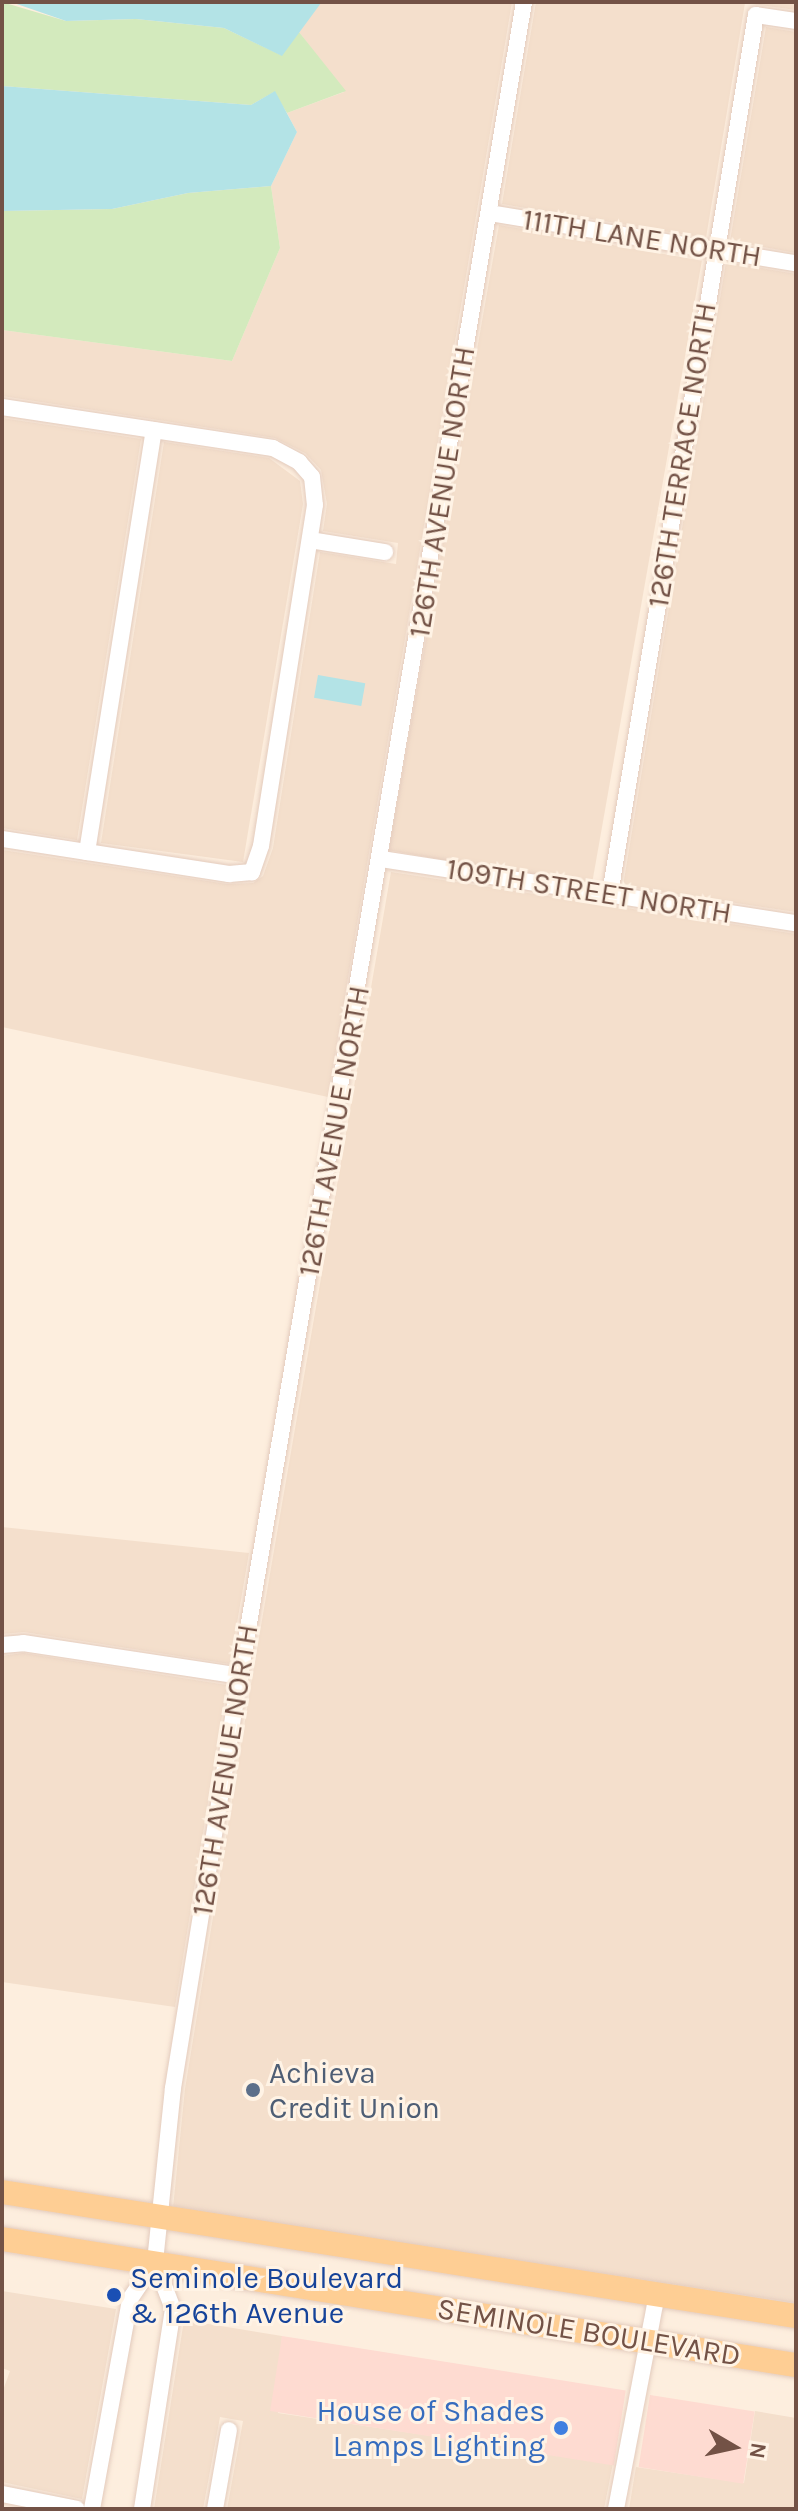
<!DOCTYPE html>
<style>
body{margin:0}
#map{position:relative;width:798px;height:2511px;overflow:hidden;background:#fdeede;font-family:Karla,sans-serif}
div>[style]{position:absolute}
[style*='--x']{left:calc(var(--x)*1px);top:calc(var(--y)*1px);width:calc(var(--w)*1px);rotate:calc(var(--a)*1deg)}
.residential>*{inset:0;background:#f4dfcc;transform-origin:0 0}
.commercial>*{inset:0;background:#fedbd1;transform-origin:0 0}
.green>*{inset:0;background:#d3eabd}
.water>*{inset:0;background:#b3e3e6;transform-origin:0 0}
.roads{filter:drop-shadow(0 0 2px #e3cbbd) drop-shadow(0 0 2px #e3cbbd)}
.street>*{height:16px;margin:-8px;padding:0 8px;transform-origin:8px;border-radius:8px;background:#fff}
.primary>*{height:24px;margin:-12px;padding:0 12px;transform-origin:12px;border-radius:12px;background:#fece94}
.dots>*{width:22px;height:22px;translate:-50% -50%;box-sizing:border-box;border:4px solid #fff3e5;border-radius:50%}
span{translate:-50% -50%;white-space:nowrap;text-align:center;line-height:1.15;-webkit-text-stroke:6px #fff3e5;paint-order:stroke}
.street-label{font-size:30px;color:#735246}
.service-label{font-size:30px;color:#4e5e75}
.left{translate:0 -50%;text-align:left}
.transit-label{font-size:30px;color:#164399}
.shop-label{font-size:30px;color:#366cbe}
.right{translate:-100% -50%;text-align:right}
.frame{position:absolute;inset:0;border:4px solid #735246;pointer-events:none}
.north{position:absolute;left:694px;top:2407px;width:80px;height:80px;-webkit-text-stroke:6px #fff3e5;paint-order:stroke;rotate:99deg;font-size:22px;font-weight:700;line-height:32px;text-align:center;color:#735246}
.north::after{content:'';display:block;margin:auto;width:28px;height:36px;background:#735246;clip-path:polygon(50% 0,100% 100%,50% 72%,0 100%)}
</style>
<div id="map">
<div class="residential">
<i style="clip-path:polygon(320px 2px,512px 2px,328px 1097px,2px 1027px,2px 850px,227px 884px,253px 883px,263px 876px,273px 848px,320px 552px,396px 564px,398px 543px,323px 531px,327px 504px,321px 470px,305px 453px,275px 438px,2px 396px,2px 330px,232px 361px,280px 248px,271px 186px,297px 132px,287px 113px,344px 92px,299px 32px)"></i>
<i style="clip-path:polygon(536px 2px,796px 2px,796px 10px,745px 3px,706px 238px,502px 204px)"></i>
<i style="clip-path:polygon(766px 27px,796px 32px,796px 253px,730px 241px)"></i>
<i style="left:499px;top:225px;width:206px;height:635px;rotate:10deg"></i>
<i style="clip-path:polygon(726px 262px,796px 274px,796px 912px,623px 886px)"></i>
<i style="clip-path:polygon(2px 418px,141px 439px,77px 840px,2px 828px)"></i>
<i style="clip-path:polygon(164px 442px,269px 458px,300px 481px,303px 504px,243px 862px,101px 843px)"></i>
<i style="clip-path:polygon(391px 872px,796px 934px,796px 2303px,173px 2208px,185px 2089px,252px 1678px)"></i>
<i style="clip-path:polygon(2px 1527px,249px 1553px,230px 1664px,24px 1632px,2px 1634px)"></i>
<i style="clip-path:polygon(23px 1653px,227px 1685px,175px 2007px,2px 1982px,2px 1656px)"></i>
<i style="clip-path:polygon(2px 2291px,116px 2309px,82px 2499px,2px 2482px,2px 2393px,10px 2371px,2px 2368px)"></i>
<i style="clip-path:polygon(184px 2320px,282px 2336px,278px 2413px,613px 2463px,604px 2509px,227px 2509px,243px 2421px,220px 2417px,203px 2509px,154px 2509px)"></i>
<i style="clip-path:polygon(755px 2411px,796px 2418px,796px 2507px,629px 2509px,636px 2467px,744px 2483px)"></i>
</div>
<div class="commercial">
<i style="left:282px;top:2336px;width:348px;height:76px;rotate:9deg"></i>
<i style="left:650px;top:2395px;width:106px;height:73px;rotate:9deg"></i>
</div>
<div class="green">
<i style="clip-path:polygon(2px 2px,66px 21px,136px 19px,224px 28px,281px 55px,299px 32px,346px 91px,287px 113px,274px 92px,251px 105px,2px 86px)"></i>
<i style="clip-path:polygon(271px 186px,280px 248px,232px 361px,2px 330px,2px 211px,112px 209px,188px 193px)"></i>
</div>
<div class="water">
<i style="clip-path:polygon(11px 2px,320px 2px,321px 3px,282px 56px,224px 28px,136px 19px,66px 21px)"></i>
<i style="clip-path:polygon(2px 86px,251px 105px,275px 91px,297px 132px,271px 186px,188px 193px,112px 209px,2px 211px)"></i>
<i style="left:318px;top:675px;width:48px;height:23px;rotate:10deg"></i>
</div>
<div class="roads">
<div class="street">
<i style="--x:489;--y:213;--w:311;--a:9.3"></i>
<i style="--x:2;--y:407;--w:274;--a:8.6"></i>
<i style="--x:273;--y:448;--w:30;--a:28"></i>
<i style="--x:299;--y:462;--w:20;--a:49"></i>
<i style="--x:312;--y:477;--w:28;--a:84"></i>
<i style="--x:315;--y:505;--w:345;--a:99"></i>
<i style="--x:261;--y:846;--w:28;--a:109"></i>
<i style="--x:252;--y:872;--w:23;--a:175"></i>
<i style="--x:229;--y:874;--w:230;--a:-171.2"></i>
<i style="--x:310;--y:540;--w:76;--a:9.1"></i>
<i style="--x:87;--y:852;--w:427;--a:-81"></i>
<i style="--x:381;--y:859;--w:420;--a:8.8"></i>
<i style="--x:610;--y:894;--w:891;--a:-80.57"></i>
<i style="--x:756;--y:15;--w:40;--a:8.5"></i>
<i style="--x:2;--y:1645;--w:21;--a:-5"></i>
<i style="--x:23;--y:1643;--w:219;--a:8.6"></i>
<i style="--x:2;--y:2494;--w:76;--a:11.3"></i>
<i style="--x:92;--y:2509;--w:213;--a:-79.7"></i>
<i style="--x:130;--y:2299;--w:45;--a:-56"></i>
<i style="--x:155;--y:2262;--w:175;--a:-84.1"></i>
<i style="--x:173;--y:2088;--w:417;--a:-80.8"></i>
<i style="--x:240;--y:1676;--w:1698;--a:-80.37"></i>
<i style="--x:142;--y:2509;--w:202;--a:-81.2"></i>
<i style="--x:173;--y:2309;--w:50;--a:-111"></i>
<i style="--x:215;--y:2509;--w:80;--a:-80"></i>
<i style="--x:616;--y:2509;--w:219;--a:-79.2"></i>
</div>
<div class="primary">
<i style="--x:2;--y:2192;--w:804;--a:8.88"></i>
<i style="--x:2;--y:2239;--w:804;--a:9.02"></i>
</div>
</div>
<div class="dots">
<i style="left:253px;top:2090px;background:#5c6f8a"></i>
<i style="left:114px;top:2295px;background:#1a4fb4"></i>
<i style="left:561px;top:2428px;background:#3f7fe0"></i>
</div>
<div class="street-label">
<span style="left:642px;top:238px;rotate:9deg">111TH LANE NORTH</span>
<span style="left:682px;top:455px;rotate:-81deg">126TH TERRACE NORTH</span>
<span style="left:442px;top:492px;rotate:-81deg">126TH AVENUE NORTH</span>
<span style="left:589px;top:891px;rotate:9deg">109TH STREET NORTH</span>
<span style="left:334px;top:1131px;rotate:-80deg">126TH AVENUE NORTH</span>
<span style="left:225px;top:1770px;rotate:-81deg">126TH AVENUE NORTH</span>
<span style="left:589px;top:2332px;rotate:9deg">SEMINOLE BOULEVARD</span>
</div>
<div class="service-label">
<span class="left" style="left:269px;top:2090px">Achieva<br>Credit Union</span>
</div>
<div class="transit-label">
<span class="left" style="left:130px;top:2295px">Seminole Boulevard<br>&amp; 126th Avenue</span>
</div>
<div class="shop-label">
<span class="right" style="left:545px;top:2428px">House of Shades<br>Lamps Lighting</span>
</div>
<div class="frame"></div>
<div class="north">N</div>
</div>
